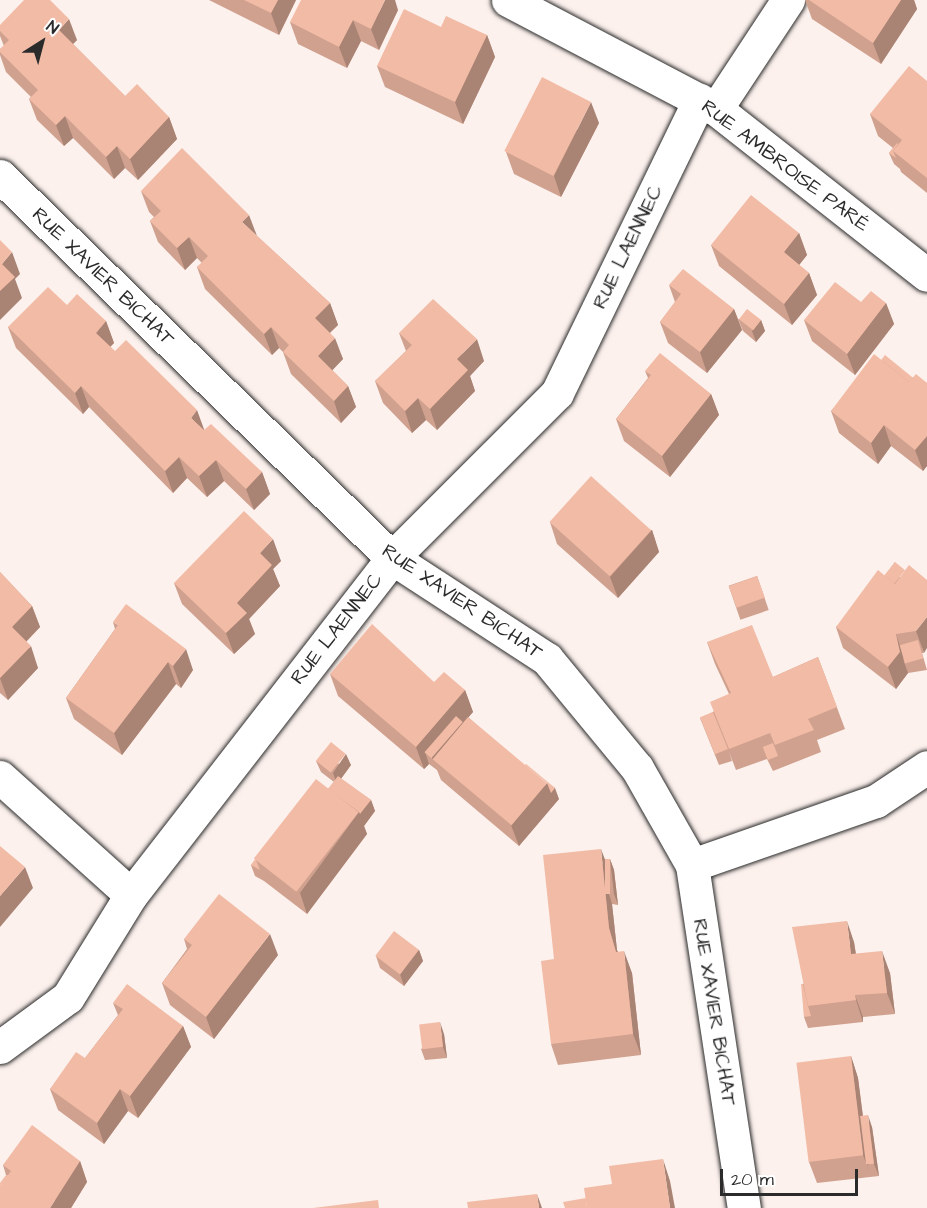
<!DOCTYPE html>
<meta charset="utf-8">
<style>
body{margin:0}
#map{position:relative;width:927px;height:1208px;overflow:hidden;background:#fcf1ed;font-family:"Architects Daughter",sans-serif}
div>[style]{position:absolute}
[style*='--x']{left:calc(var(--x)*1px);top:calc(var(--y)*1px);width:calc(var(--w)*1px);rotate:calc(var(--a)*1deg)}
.roads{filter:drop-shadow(0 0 2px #2b2b2b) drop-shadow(0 0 2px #2b2b2b)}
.minor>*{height:33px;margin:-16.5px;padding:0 16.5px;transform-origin:16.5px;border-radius:16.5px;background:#fff}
.wall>*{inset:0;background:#d0a18f;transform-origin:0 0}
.shaded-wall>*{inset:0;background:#a98374}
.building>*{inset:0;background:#f2bba6;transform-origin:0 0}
span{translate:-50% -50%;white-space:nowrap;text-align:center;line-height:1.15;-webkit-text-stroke:4.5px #fff;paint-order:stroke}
.street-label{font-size:20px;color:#2b2b2b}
.north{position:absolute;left:12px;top:12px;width:60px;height:60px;-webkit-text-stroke:4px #fff;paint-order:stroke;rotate:36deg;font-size:16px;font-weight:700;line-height:24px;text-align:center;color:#2b2b2b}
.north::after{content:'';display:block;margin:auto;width:21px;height:27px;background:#2b2b2b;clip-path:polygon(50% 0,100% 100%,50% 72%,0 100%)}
.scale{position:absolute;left:720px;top:1169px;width:138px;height:27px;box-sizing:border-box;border:3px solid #2b2b2b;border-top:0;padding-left:8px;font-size:18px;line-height:21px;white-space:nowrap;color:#2b2b2b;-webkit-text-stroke:4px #fff;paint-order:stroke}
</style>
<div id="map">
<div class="roads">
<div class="minor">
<i style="--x:508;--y:0;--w:235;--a:27.7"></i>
<i style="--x:716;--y:109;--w:268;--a:38.2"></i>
<i style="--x:716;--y:109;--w:131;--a:-56.6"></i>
<i style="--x:0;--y:176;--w:547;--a:44.26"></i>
<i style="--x:392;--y:558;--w:185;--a:33.1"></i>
<i style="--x:547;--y:659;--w:141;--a:50.5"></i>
<i style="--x:637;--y:768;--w:112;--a:60.4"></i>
<i style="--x:692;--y:865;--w:347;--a:81.4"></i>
<i style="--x:0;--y:777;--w:176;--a:42"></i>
<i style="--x:692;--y:865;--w:195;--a:-19.2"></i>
<i style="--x:876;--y:801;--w:61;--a:-33.7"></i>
<i style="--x:0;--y:1047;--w:84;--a:-36.3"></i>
<i style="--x:68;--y:997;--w:120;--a:-58.3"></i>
<i style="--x:131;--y:895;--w:426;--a:-52.2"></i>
<i style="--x:392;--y:558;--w:233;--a:-45"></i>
<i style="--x:557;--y:393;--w:326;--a:-64.1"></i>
</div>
</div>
<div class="wall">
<i style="clip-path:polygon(209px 0,296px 0,279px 35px)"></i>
<i style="clip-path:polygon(805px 0,914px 0,917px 9px,881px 64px,812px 19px)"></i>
<i style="clip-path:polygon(398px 10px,379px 50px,361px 41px,347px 68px,298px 44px,290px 22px)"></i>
<i style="clip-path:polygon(0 25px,77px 40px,73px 44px,125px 96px,169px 117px,177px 139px,138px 180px,125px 168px,114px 179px,73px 138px,64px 146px,37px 120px,29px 99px,31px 97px,6px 72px,0 55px,0 49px,4px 46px,0 36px)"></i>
<i style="clip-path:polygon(441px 27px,487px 35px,495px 57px,463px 124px,385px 87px,377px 66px)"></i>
<i style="clip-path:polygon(927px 81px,927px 193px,901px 172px,900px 169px,894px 164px,889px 153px,893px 148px,878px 136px,870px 114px)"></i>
<i style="clip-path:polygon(599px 123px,561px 197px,514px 174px,506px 152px)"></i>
<i style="clip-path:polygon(141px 191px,257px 236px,330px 303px,338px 325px,330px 333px,343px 359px,332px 370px,348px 386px,356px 407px,341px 423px,291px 374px,283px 352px,279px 348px,272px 355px,205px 289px,197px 267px,202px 263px,197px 258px,185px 270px,158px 242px,150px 221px,154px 217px,149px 212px)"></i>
<i style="clip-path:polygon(799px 233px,807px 255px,799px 265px,809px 273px,817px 295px,792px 325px,719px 266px,711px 245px)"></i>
<i style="clip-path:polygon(669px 285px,734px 309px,742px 330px,707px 373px,668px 343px,660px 322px,675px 302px)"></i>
<i style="clip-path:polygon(861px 302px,886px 303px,894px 324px,855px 375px,812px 341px,804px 320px)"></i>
<i style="clip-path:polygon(67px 305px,106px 321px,114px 343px,110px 347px,204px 430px,262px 472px,270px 494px,254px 510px,224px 481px,207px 497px,187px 478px,173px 493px,89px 407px,83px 414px,16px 348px,8px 327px)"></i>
<i style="clip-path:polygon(738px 319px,761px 320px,765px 331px,756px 342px,743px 331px)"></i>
<i style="clip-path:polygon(399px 333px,484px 361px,470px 376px,475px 391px,437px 430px,426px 420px,412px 433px,383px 403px,375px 381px,406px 351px)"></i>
<i style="clip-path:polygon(882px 360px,913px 378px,927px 383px,927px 466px,923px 471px,891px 446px,878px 464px,839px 433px,831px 411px)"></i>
<i style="clip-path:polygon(645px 371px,711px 394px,719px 415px,670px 477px,624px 441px,616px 419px,648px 378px)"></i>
<i style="clip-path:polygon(550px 522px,652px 530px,659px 552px,618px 598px,557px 544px)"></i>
<i style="clip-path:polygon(281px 561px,273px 569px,280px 586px,249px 619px,255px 634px,234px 654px,182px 604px,174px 583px)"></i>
<i style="clip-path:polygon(895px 562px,924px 653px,922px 653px,927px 670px,908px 673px,896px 689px,843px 648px,836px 627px,885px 576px)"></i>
<i style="clip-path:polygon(0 572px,32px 606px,40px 627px,26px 642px,38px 668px,8px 700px,0 693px)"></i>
<i style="left:757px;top:576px;width:36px;height:30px;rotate:71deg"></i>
<i style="clip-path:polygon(113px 622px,193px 670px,181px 688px,176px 684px,122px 755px,74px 719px,66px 698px,115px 629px)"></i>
<i style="clip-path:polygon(707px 642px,773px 677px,818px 657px,845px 729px,817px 740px,821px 752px,773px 771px,767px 759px,736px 770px,729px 752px,732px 761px,719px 765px,700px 718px,713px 712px,729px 694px,715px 664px)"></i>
<i style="clip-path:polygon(330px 674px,434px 682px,465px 690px,473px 712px,468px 717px,559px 799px,519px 846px,441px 780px,437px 770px,429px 764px,424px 769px,338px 696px)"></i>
<i style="clip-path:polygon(316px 761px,351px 765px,341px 779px,371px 800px,375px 811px,364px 826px,367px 834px,307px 914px,264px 881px,255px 876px,251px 865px,275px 835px,328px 789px,334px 782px,321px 772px)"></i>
<i style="clip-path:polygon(605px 859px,610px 859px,614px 870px,618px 905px,612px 904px,617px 950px,632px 973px,641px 1055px,558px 1065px,551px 1044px,554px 959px)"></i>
<i style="clip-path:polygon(184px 939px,278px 955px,214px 1039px,170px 1005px,162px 983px,187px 949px)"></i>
<i style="clip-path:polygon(854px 942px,856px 954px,890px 973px,895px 1014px,863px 1017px,863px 1022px,808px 1028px,804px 1017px,803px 984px)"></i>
<i style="clip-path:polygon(419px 950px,423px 961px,404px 986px,380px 968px,376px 956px)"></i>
<i style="clip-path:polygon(113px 1003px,183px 1026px,191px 1047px,138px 1118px,128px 1111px,104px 1144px,58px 1110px,50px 1089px,85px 1058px,118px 1015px)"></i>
<i style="clip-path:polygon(444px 1034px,447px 1058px,425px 1060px,421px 1049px)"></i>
<i style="clip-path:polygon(851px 1056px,858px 1078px,863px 1116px,872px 1127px,879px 1176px,817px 1183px,809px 1162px)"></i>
<i style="clip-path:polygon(80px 1161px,87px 1182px,71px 1208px,6px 1175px,3px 1165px)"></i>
</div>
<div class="shaded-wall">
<i style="clip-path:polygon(278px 0,296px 0,279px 35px,271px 13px)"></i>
<i style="clip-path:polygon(385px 0,395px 0,398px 10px,379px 50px,371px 29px)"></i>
<i style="clip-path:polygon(901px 0,914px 0,917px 9px,881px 64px,873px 43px)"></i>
<i style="clip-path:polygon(69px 19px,77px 40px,66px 51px,59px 30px)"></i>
<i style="clip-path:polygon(353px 20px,361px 41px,347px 68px,339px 47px)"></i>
<i style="clip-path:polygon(487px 35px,495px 57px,463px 124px,455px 102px)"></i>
<i style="clip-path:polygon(591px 102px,599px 123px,561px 197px,554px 176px)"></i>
<i style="clip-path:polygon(65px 116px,73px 138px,64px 146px,56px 125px)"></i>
<i style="clip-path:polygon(169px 117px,177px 139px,138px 180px,130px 159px)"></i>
<i style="clip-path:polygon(117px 146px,125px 168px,114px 179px,106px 157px)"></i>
<i style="clip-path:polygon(249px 215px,257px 236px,242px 222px)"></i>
<i style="clip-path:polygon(799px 233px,807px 255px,792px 274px,784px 252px)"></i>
<i style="clip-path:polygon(189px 237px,197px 258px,185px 270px,177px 248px)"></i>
<i style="clip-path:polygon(12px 252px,20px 274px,15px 279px,22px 298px,0 320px,0 291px,2px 264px)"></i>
<i style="clip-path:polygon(809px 273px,817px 295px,792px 325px,784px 304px)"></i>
<i style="clip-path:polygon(330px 303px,338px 325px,323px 339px,315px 318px)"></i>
<i style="clip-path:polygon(886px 303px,894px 324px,855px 375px,847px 354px)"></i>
<i style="clip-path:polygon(734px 309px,742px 330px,707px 373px,700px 352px)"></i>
<i style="clip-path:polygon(761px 320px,765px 331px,756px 342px,752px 331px)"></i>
<i style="clip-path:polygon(106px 321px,114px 343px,103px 354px,96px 333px)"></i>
<i style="clip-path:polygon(271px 327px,279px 348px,272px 355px,264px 334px)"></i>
<i style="clip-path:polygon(335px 338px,343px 359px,326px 377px,318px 356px)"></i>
<i style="clip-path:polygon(477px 339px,484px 361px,470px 376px,475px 391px,437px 430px,430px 409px,457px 359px)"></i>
<i style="clip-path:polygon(81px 386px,89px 407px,83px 414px,75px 393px)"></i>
<i style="clip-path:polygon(348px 386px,356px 407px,341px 423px,334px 401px)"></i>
<i style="clip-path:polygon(711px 394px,719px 415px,670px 477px,662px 456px)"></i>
<i style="clip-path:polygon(418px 398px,426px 420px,412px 433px,405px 411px)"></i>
<i style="clip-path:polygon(197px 410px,205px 432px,191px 418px)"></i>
<i style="clip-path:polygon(884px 425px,891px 446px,878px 464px,871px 443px)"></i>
<i style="clip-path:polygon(927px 436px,927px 466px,923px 471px,915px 450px)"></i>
<i style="clip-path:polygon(179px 457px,187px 478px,173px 493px,165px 471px)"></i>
<i style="clip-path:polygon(216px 460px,224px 481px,207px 497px,199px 476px)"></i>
<i style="clip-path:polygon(262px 472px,270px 494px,254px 510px,246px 489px)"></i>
<i style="clip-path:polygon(652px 530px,659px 552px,618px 598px,610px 577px)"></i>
<i style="clip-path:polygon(273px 539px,281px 561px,273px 569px,280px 586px,249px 619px,255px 634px,234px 654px,226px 633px,237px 603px,260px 553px)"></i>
<i style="clip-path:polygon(32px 606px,40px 627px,20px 648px,12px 627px)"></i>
<i style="clip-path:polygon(927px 617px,927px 648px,924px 653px,916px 631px)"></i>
<i style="clip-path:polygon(896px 634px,903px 655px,904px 662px,908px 673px,896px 689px,888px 667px)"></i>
<i style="clip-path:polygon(31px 646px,38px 668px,8px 700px,0 678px)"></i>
<i style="clip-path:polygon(186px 649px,193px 670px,181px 688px,173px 666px)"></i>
<i style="clip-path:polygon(168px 662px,176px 684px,122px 755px,114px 733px)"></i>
<i style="clip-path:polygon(465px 690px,473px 712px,433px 759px,425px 752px,429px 764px,424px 769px,416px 747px)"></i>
<i style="clip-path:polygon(346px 754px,351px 765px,337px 784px,333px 773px)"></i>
<i style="clip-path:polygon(547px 783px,555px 788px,559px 799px,519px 846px,511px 825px)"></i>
<i style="clip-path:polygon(371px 800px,375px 811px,364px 826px,367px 834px,307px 914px,300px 893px,359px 812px)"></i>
<i style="clip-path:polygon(601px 849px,609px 870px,609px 894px,612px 904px,617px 950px,624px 973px,616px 952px,609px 928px)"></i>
<i style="clip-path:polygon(610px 859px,614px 870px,618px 905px,614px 894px)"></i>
<i style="clip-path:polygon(25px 867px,33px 888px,0 927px,0 896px)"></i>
<i style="clip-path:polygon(847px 921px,854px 942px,859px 976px,851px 954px)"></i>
<i style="clip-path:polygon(270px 934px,278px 955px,214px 1039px,206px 1017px)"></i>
<i style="clip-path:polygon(419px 950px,423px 961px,404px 986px,400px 974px)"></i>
<i style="clip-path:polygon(624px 951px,632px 973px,641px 1055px,633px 1034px)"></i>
<i style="clip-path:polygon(882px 951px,890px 973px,895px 1014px,887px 993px)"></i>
<i style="clip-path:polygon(855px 995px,863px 1017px,863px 1022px,856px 1000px)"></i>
<i style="clip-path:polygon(440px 1022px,444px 1034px,447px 1058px,443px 1047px)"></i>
<i style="clip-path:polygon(183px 1026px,191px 1047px,138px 1118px,130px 1096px)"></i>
<i style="clip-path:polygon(851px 1056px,858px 1078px,869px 1165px,867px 1165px,871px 1176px,863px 1155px)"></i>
<i style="clip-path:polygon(120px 1089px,128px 1111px,104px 1144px,97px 1123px)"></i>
<i style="clip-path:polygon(868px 1115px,872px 1127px,879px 1176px,874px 1164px)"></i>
<i style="clip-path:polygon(663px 1159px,670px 1181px,675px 1208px,670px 1208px)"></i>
<i style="clip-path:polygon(80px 1161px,87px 1182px,71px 1208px,50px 1208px)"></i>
<i style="clip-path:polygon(537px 1194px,542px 1208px,539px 1208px)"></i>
</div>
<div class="building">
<i style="clip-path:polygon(24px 0,50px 0,69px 19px,59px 30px,125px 96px,137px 84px,169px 117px,130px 159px,117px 146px,106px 157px,65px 116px,56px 125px,29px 99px,38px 90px,0 52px,0 49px,9px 40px,0 31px,0 25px)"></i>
<i style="clip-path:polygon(244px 0,278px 0,271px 13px)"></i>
<i style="clip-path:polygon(301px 0,385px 0,371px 29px,353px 20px,339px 47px,290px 22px)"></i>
<i style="clip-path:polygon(809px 0,901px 0,873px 43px)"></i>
<i style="clip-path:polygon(404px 9px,441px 27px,446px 16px,487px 35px,455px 102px,377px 66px)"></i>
<i style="clip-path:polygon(909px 66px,927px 81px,927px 178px,893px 151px,902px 140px,870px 114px)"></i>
<i style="left:542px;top:77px;width:55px;height:83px;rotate:27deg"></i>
<i style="clip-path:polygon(897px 143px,898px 144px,893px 151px,896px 158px,889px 153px)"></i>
<i style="clip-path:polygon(182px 148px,249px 215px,242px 222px,330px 303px,315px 318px,335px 338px,318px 356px,348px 386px,334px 401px,283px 352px,289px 345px,271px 327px,264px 334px,197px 267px,208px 256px,189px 237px,177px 248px,150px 221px,161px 211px,141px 191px)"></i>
<i style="clip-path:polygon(751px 195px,799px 233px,784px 252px,809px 273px,784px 304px,711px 245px)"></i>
<i style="clip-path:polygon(0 240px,12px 252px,2px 264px,15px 277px,0 291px)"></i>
<i style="clip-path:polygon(683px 269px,734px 309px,700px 352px,660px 322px,681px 294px,669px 285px)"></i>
<i style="clip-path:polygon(835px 282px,861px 302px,871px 291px,886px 303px,847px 354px,804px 320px)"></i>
<i style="clip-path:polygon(48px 287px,67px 305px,77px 294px,106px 321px,96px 333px,115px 351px,126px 340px,197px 410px,191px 418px,204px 430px,211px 424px,262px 472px,246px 489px,216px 460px,199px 476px,179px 457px,165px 471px,81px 386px,75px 393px,8px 327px)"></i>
<i style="clip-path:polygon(433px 299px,477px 339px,457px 359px,468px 370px,430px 409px,418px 398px,405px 411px,375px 381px,412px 345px,399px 333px)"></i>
<i style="left:747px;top:309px;width:18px;height:13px;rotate:38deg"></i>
<i style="clip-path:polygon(660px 353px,711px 394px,662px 456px,616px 419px,651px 375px,645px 371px)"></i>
<i style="clip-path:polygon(874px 354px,909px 382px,916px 374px,927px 383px,927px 436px,915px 450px,884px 425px,871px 443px,831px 411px)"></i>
<i style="left:885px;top:355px;width:36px;height:6px;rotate:39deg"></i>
<i style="left:591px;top:476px;width:81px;height:62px;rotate:42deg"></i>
<i style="clip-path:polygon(244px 511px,273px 539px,260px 553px,272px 565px,237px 603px,247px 613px,226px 633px,174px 583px)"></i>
<i style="left:895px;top:562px;width:13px;height:17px;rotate:39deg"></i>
<i style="clip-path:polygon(909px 565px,927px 580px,927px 617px,916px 631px,896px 634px,900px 652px,888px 667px,836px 627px,878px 570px,895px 584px)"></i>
<i style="clip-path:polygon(0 572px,32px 606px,12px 627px,31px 646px,0 678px)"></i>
<i style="left:757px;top:576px;width:23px;height:30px;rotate:70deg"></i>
<i style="clip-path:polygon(126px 604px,186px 649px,173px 666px,168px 662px,114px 733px,66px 698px,118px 625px,113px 622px)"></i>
<i style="clip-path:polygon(372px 624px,434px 682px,444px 672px,465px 690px,416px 747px,330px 674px)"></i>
<i style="clip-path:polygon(752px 625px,773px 677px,818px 657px,837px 707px,808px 719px,814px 730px,775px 745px,770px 733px,729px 749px,710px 702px,731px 693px,707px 642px)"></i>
<i style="left:918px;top:640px;width:19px;height:19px;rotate:74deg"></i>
<i style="left:713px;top:712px;width:40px;height:14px;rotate:68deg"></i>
<i style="left:456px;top:716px;width:9px;height:48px;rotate:41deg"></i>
<i style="left:468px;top:717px;width:103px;height:55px;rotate:40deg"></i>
<i style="left:331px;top:742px;width:19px;height:24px;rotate:39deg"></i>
<i style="left:773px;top:743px;width:14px;height:11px;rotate:69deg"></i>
<i style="clip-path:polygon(526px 764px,555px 788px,551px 793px,547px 783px,525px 765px)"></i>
<i style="clip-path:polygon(338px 776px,371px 800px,360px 814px,359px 812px,328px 789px)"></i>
<i style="left:316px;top:779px;width:54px;height:101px;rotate:38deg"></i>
<i style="clip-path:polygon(274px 834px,275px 835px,256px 860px,260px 870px,251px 865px)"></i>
<i style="clip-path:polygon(0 846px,25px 867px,0 896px)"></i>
<i style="clip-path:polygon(601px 849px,609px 928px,616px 952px,624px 951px,633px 1034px,551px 1044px,541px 961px,554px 959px,543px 855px)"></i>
<i style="left:605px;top:859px;width:5px;height:35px"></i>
<i style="clip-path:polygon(219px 894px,270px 934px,206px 1017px,162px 983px,192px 945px,184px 939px)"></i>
<i style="clip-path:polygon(847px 921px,851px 954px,882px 951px,887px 993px,855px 995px,856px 1000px,808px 1006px,792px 927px)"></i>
<i style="left:394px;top:931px;width:31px;height:31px;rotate:37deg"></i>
<i style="clip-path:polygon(127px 984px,183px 1026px,130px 1096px,120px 1089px,97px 1123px,50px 1089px,76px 1052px,85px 1058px,123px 1009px,113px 1003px)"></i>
<i style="clip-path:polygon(801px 984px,803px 984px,808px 1006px,811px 1016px,804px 1017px)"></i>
<i style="left:440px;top:1022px;width:25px;height:21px;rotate:83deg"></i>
<i style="left:851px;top:1056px;width:100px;height:55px;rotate:83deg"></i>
<i style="left:868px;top:1115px;width:49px;height:8px;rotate:83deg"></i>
<i style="clip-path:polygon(32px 1125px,80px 1161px,50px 1208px,0 1208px,0 1186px,11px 1171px,3px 1165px)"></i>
<i style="clip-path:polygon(663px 1159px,670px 1208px,587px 1208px,584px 1188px,612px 1184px,609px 1166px)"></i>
<i style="clip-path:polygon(6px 1175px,8px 1176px,0 1186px,0 1183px)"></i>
<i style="clip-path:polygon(537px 1194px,539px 1208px,468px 1208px,467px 1202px)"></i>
<i style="clip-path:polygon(586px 1198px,587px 1208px,565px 1208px,563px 1202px)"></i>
<i style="clip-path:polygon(378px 1200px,379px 1208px,313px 1208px)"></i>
</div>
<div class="street-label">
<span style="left:785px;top:166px;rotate:37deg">RUE AMBROISE PARÉ</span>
<span style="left:628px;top:247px;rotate:-64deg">RUE LAENNEC</span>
<span style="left:103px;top:277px;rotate:44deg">RUE XAVIER BICHAT</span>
<span style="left:462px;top:602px;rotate:34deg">RUE XAVIER BICHAT</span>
<span style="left:337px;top:629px;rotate:-52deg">RUE LAENNEC</span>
<span style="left:714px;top:1012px;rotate:81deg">RUE XAVIER BICHAT</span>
</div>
<div class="north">N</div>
<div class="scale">20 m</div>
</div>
